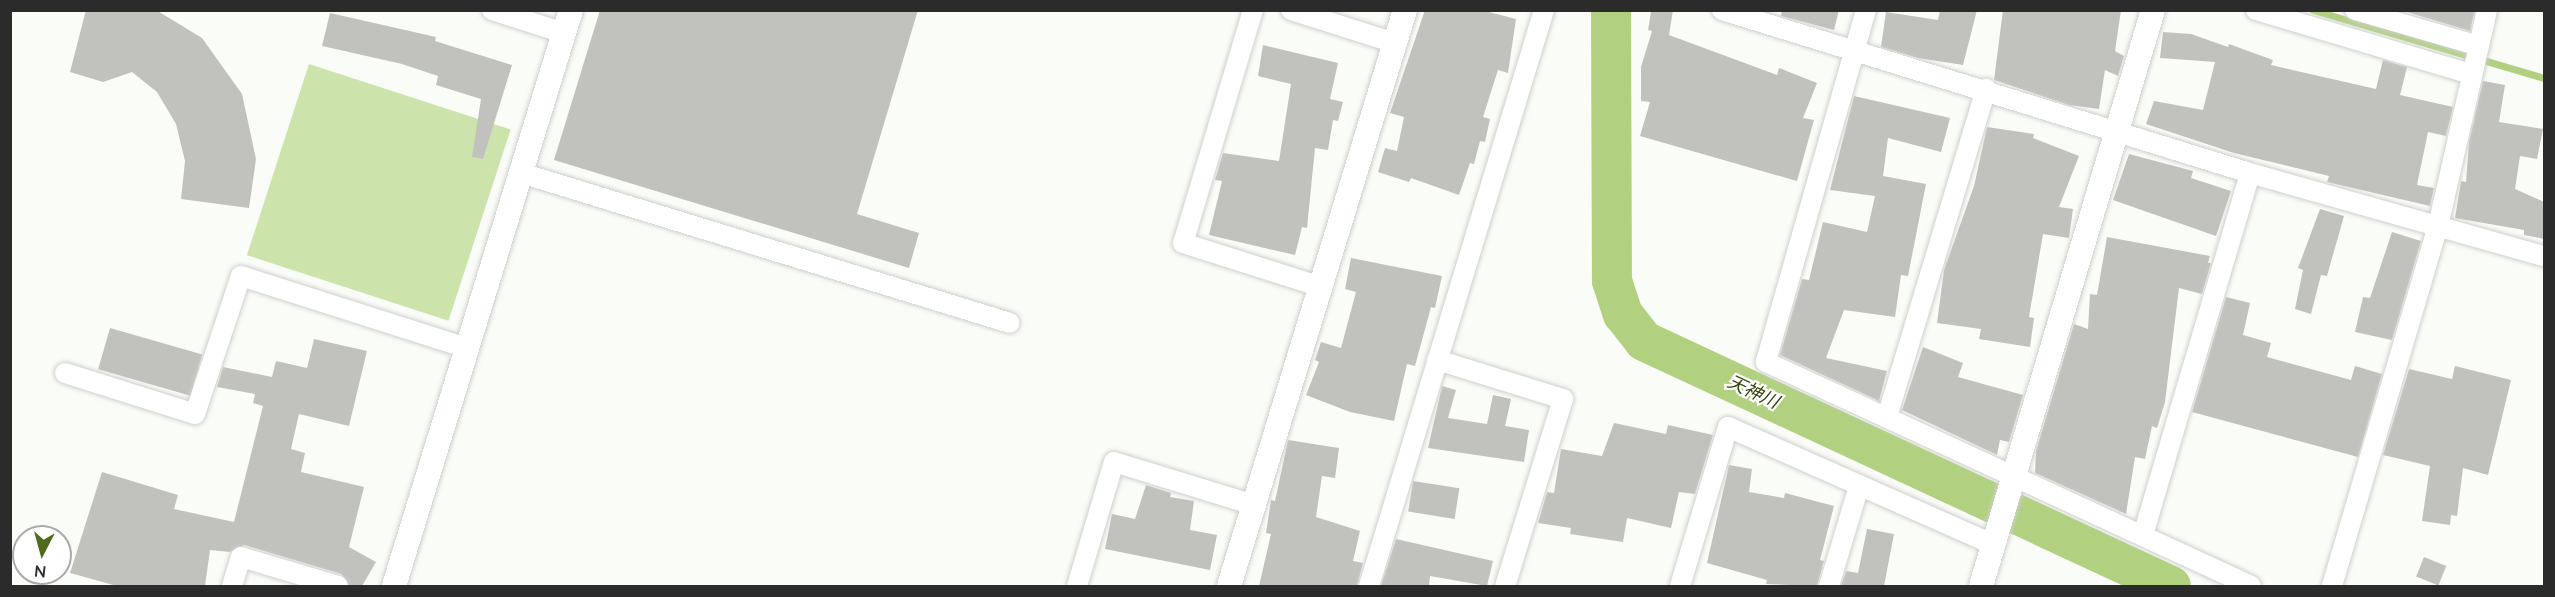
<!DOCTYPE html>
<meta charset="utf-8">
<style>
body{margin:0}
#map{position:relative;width:2555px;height:597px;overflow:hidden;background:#fafcf8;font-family:"Nunito Sans","Noto Sans JP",sans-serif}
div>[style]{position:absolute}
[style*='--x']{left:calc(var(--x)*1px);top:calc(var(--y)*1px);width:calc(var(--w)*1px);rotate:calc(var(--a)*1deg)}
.green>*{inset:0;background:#cce4ab;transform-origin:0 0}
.stream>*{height:7px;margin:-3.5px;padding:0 3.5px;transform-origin:3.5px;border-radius:3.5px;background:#b1d181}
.river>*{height:40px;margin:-20px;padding:0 20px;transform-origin:20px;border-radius:20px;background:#b1d181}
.building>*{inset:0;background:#c1c2be;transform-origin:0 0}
.roads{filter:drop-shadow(0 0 2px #ced0cc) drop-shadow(0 0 2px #ced0cc)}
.minor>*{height:20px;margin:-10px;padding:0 10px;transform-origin:10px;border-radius:10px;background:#fff}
.tertiary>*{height:24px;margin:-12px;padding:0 12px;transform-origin:12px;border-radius:12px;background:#fff}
span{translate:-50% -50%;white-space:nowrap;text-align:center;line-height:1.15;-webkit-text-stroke:4.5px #fff;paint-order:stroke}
.water-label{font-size:18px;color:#314408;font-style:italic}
.frame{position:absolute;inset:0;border:12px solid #2a2b2a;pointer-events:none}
.north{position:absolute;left:12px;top:525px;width:60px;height:60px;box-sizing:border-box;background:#fff;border:2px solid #aaa;border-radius:50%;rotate:186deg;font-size:16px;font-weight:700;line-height:24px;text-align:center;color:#2a2b2a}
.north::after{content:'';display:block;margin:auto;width:21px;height:27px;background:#516b1e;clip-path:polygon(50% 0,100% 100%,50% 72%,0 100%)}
</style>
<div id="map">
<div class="green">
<i style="left:309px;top:64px;width:212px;height:201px;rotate:18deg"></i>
</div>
<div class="stream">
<i style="--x:2313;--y:10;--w:241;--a:16.4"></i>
</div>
<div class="river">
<i style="--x:1611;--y:10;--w:271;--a:89.8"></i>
<i style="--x:1612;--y:281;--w:35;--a:72"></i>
<i style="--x:1623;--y:314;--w:34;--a:52"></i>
<i style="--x:1644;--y:341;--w:581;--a:24.93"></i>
</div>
<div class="building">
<i style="clip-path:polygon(86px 10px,156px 10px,202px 38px,242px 94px,256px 159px,249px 208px,181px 199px,185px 161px,176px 124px,157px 92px,132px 72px,103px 82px,70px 72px)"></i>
<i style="clip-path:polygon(600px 10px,918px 10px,857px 214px,919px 233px,909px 268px,554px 160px)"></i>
<i style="clip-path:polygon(1425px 10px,1481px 10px,1516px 19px,1508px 73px,1498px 70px,1483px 117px,1490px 119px,1485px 142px,1480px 141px,1474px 164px,1470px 163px,1459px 195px,1411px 178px,1409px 182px,1378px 172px,1385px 148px,1397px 151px,1404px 117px,1390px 113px)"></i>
<i style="clip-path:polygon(1659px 10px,1673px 10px,1669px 35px,1777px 75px,1779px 68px,1817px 83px,1803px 118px,1814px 120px,1797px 181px,1640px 136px,1650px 102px,1641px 101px,1641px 67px,1652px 31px,1648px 30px,1651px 12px)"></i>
<i style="clip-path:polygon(1782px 10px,1839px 10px,1834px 30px,1781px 16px)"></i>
<i style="clip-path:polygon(1940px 10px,1977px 10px,1963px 65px,1918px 58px,1881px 47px,1886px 12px,1938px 20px)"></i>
<i style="clip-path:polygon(2003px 10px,2121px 10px,2115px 51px,2124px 56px,2118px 76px,2105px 70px,2099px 109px,2069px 105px,1994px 80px)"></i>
<i style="clip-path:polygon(2400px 10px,2475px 10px,2470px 31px)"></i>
<i style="clip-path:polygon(330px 13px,436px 37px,435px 41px,512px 65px,483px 159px,472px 157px,481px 99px,436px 85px,438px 76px,402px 64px,322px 46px)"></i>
<i style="clip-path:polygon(2163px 32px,2191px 34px,2228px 47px,2229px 44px,2273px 60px,2271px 65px,2376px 89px,2383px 60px,2407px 67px,2400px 95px,2453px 107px,2446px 136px,2428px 132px,2417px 185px,2434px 188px,2430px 206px,2327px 182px,2329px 176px,2234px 153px,2146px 124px,2154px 101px,2203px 110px,2215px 62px,2160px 58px)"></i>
<i style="clip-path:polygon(1263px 45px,1338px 63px,1330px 99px,1343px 102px,1338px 121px,1333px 120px,1328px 150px,1315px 148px,1307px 228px,1302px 227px,1295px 255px,1209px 235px,1222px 181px,1215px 180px,1223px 153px,1279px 161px,1291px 84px,1258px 76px)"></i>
<i style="clip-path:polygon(2483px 81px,2505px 85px,2499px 122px,2543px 129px,2537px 159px,2520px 156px,2515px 189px,2544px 202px,2544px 239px,2524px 235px,2524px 230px,2455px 218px,2461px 181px,2466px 182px,2469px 142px)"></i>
<i style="clip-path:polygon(1854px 96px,1950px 118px,1941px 152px,1888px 138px,1883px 176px,1926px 184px,1908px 276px,1901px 275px,1895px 317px,1844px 310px,1826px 358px,1887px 371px,1879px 401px,1780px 355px,1802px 279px,1809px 280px,1823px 222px,1867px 232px,1875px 196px,1830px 190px)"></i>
<i style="clip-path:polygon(1987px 127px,2034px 134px,2033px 138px,2079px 156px,2059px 207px,2073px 209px,2069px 238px,2043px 234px,2029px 317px,2034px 318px,2030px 347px,1979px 339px,1981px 329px,1937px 323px,1944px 270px,1974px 186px)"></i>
<i style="clip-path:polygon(2129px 154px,2193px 171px,2191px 178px,2231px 191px,2216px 236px,2113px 200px)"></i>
<i style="clip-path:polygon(2320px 209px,2344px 216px,2327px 276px,2321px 275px,2311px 314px,2295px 309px,2303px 270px,2298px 268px)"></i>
<i style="clip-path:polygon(2392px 232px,2421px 241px,2392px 340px,2355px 332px,2363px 297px,2370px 298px)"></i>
<i style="clip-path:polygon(2107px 237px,2210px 256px,2208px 263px,2211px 263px,2202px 294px,2179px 288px,2165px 402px,2157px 428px,2152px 426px,2145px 459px,2135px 457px,2126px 514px,2035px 473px,2036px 451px,2074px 324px,2088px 329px,2090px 294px,2097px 295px)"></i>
<i style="clip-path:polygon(1351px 258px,1442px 276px,1435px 308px,1431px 307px,1415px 366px,1407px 364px,1394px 421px,1350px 412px,1306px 395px,1319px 362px,1315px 360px,1321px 342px,1341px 348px,1356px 292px,1345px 289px)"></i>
<i style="clip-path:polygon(2226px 297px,2250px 303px,2243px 335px,2271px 343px,2267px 357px,2351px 380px,2355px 366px,2382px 374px,2358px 457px,2192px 412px)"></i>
<i style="left:110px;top:328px;width:96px;height:43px;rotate:16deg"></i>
<i style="clip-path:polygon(314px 339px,367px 351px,349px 426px,299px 414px,291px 449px,305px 453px,301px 472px,364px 487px,349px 547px,376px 562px,362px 586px,350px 586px,341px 574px,244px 545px,230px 552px,210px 550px,205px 586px,117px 586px,70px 573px,102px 472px,178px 495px,174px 509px,234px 522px,263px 406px,253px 403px,255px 394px,217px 387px,223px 367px,272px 377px,276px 361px,307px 368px)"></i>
<i style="clip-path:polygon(1923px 347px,1963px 363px,1958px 377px,2023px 395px,2009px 442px,2000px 440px,1997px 455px,1902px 410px)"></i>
<i style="clip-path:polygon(2455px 366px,2511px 380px,2488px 475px,2463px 468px,2457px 516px,2451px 515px,2450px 525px,2422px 521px,2430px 466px,2383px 455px,2409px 369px,2452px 379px)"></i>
<i style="clip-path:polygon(1442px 386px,1456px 390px,1448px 418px,1487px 424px,1493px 395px,1511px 399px,1505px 426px,1529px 430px,1524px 462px,1428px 448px)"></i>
<i style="clip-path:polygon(1614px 423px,1666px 434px,1668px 425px,1713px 435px,1695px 494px,1679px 492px,1671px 528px,1627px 518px,1623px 542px,1570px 534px,1571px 528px,1538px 523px,1547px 492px,1554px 493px,1561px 449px,1602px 456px)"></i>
<i style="clip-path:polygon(1288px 440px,1339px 448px,1335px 478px,1322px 476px,1316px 517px,1360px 531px,1353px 561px,1363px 563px,1357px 586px,1259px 586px,1271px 534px,1266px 533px,1271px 500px,1275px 501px)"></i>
<i style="clip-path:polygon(1729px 465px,1752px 469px,1749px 492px,1784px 498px,1785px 493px,1834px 506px,1820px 560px,1824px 561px,1817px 586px,1766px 584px,1767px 580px,1707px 563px)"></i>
<i style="left:1413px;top:481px;width:47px;height:31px;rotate:9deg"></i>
<i style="clip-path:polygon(1146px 485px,1171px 493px,1170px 497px,1194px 501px,1190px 530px,1217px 535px,1210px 570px,1105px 549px,1112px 514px,1135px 519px)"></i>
<i style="clip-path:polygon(1867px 529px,1894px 534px,1884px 586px,1841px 586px,1846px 571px,1858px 573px)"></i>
<i style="clip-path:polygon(1396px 539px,1493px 561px,1487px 586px,1430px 576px,1429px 586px,1381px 586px)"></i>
<i style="left:2424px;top:557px;width:24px;height:21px;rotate:22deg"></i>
</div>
<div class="roads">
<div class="minor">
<i style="--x:492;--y:10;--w:76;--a:17.7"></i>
<i style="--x:1253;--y:10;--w:243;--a:106.7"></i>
<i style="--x:1183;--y:243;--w:146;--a:17.6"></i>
<i style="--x:1291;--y:10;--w:109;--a:17.6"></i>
<i style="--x:1722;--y:10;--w:553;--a:17.16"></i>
<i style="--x:2250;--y:173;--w:305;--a:15.8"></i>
<i style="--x:1866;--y:10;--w:366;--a:105.9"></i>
<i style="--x:1766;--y:362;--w:534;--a:24.79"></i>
<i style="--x:2256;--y:10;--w:224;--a:16.6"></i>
<i style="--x:2355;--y:10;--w:129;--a:16.2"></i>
<i style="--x:521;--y:173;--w:511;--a:17.05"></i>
<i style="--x:1437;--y:360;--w:132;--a:17.2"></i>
<i style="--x:1563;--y:399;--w:196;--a:107.2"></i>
<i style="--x:65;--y:373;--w:136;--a:17.5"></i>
<i style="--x:195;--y:414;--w:145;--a:-71.6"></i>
<i style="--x:241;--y:276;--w:237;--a:17.7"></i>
<i style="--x:1887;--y:417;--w:343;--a:-73.2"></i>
<i style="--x:2143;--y:535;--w:377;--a:-73.5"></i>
<i style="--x:232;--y:586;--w:30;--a:-73"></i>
<i style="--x:241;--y:557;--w:101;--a:16.6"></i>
<i style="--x:1077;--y:586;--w:129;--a:-73.4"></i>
<i style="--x:1114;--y:462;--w:146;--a:17.1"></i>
<i style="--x:1369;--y:586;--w:602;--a:-73.1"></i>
<i style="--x:1680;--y:586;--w:166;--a:-73.2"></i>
<i style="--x:1728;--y:427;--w:291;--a:23.9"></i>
<i style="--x:1829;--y:586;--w:104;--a:-73.3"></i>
<i style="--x:2332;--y:586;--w:375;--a:-73.6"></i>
<i style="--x:2438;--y:226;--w:221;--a:-77.2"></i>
</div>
<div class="tertiary">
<i style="--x:394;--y:586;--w:603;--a:-72.92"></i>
<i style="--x:1229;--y:586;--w:602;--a:-73.01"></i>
<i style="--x:1981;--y:586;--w:601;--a:-73.37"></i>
</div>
</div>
<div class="water-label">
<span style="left:1753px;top:392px;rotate:25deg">天神川</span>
</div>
<div class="frame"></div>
<div class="north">N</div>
</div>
